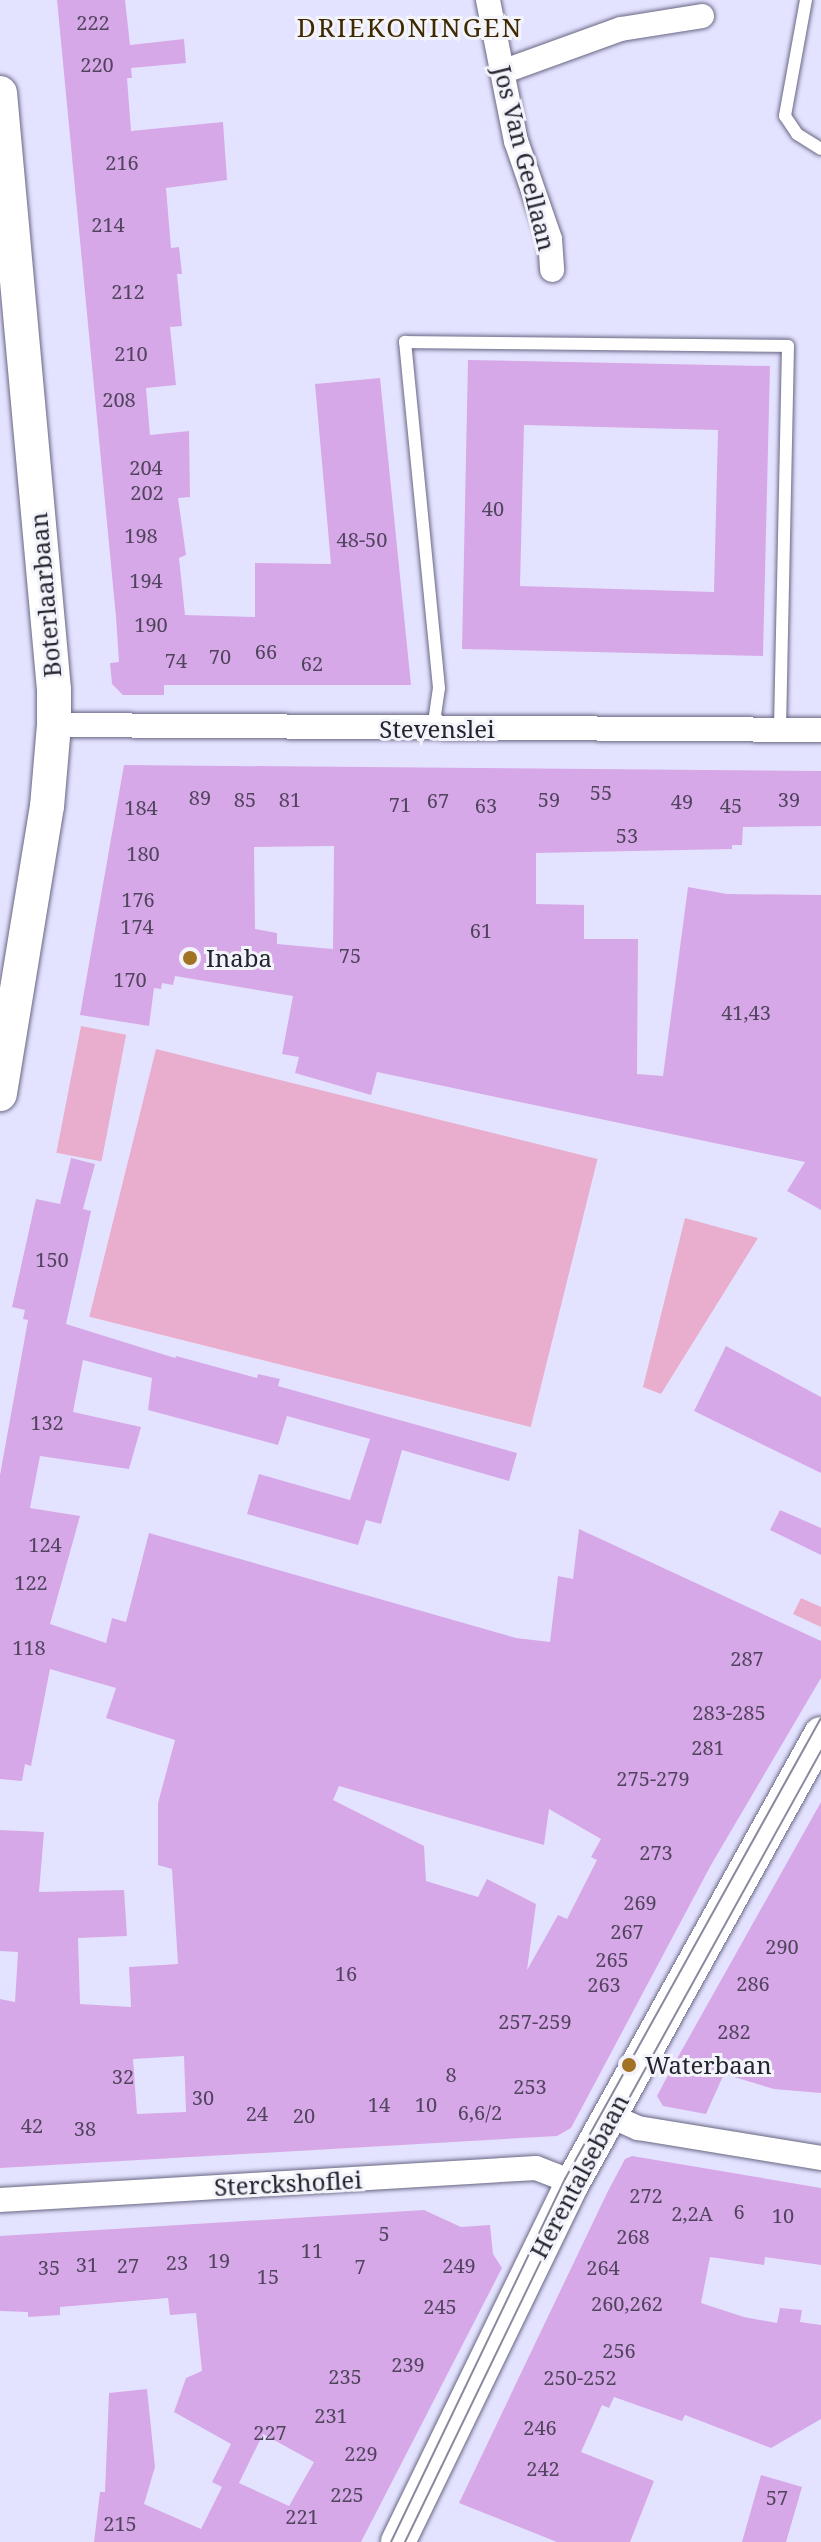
<!DOCTYPE html>
<style>
body{margin:0}
#map{position:relative;width:821px;height:2542px;overflow:hidden;background:#e4e3ff;font-family:"Noto Serif",serif}
div>[style]{position:absolute}
[style*='--x']{left:calc(var(--x)*1px);top:calc(var(--y)*1px);width:calc(var(--w)*1px);rotate:calc(var(--a)*1deg)}
.green>*{inset:0;background:#e9aecd;transform-origin:0 0}
.building>*{inset:0;background:#d7a8e8}
.roads{filter:drop-shadow(0 0 2px #686784) drop-shadow(0 0 2px #686784)}
.lane>*{height:12px;margin:-6px;padding:0 6px;transform-origin:6px;border-radius:6px;background:#fff}
.street>*{height:24px;margin:-12px;padding:0 12px;transform-origin:12px;border-radius:12px;background:#fff}
.secondary>*{height:34px;margin:-17px;padding:0 17px;transform-origin:17px;border-radius:17px;background:#fff}
.tram>*{height:2px;margin:-1px;padding:0 1px;transform-origin:1px;border-radius:1px;background:#8a899e}
.dots>*{width:22px;height:22px;translate:-50% -50%;box-sizing:border-box;border:4px solid #f3f3fa;border-radius:50%}
span{translate:-50% -50%;white-space:nowrap;text-align:center;line-height:1.15;-webkit-text-stroke:6px #f3f3fa;paint-order:stroke}
.number-label{font-size:20px;color:#51445e}
.number-label span{-webkit-text-stroke-width:0}
.street-label{font-size:24px;color:#242330}
.poi-label{font-size:24px;color:#242330}
.left{translate:0 -50%;text-align:left}
.neighbourhood-label{font-size:26px;color:#3f2903;letter-spacing:2px}
</style>
<div id="map">
<div class="green">
<i style="left:81px;top:1026px;width:46px;height:129px;rotate:11deg"></i>
<i style="left:156px;top:1049px;width:455px;height:276px;rotate:14deg"></i>
<i style="clip-path:polygon(685px 1218px,758px 1238px,661px 1394px,643px 1387px)"></i>
<i style="clip-path:polygon(801px 1598px,821px 1607px,821px 1627px,793px 1614px)"></i>
</div>
<div class="building">
<i style="clip-path:polygon(57px 0,125px 0,130px 45px,184px 39px,186px 63px,131px 68px,132px 78px,127px 78px,131px 131px,223px 122px,227px 180px,166px 188px,171px 248px,179px 247px,182px 274px,177px 274px,182px 326px,170px 327px,176px 385px,146px 388px,150px 435px,189px 431px,190px 497px,178px 498px,186px 555px,179px 558px,185px 615px,255px 617px,255px 563px,331px 564px,315px 384px,380px 378px,411px 685px,164px 685px,164px 695px,123px 695px,112px 684px,110px 663px,119px 662px,116px 617px)"></i>
<i style="clip-path:polygon(evenodd,468px 360px,770px 366px,763px 656px,462px 649px,468px 360px,524px 425px,718px 430px,714px 592px,520px 586px,524px 425px)"></i>
<i style="clip-path:polygon(evenodd,124px 765px,821px 771px,821px 826px,743px 827px,742px 845px,732px 845px,732px 849px,536px 853px,536px 904px,584px 905px,584px 939px,638px 939px,637px 1074px,663px 1076px,688px 887px,727px 894px,821px 895px,821px 1210px,787px 1191px,805px 1162px,377px 1072px,371px 1095px,295px 1073px,299px 1057px,282px 1054px,293px 996px,175px 976px,173px 985px,162px 983px,161px 989px,154px 988px,149px 1026px,80px 1015px,124px 765px,334px 846px,333px 949px,277px 944px,277px 933px,255px 929px,254px 847px,334px 846px)"></i>
<i style="clip-path:polygon(evenodd,71px 1158px,95px 1164px,83px 1209px,91px 1211px,66px 1324px,175px 1358px,176px 1356px,257px 1378px,258px 1374px,280px 1379px,278px 1386px,517px 1453px,509px 1481px,402px 1450px,381px 1524px,366px 1520px,358px 1545px,247px 1514px,259px 1474px,350px 1500px,370px 1439px,287px 1416px,278px 1445px,148px 1410px,152px 1378px,83px 1360px,73px 1412px,141px 1427px,129px 1469px,40px 1456px,30px 1508px,80px 1516px,50px 1624px,106px 1643px,112px 1618px,126px 1622px,149px 1533px,516px 1638px,550px 1642px,558px 1576px,573px 1579px,579px 1529px,821px 1641px,821px 1678px,711px 1865px,571px 2128px,557px 2136px,0 2168px,0 1999px,15px 2002px,18px 1952px,0 1951px,0 1830px,44px 1832px,39px 1892px,124px 1890px,127px 1936px,78px 1938px,80px 2004px,131px 2007px,129px 1967px,178px 1964px,172px 1869px,158px 1865px,158px 1803px,175px 1740px,106px 1718px,116px 1688px,50px 1669px,31px 1766px,25px 1764px,22px 1781px,0 1779px,0 1475px,28px 1320px,23px 1319px,25px 1310px,12px 1307px,36px 1199px,60px 1204px,71px 1158px,339px 1786px,544px 1845px,549px 1809px,601px 1839px,591px 1857px,597px 1860px,567px 1919px,558px 1915px,527px 1970px,536px 1904px,487px 1879px,478px 1897px,426px 1881px,424px 1846px,333px 1800px,339px 1786px,71px 1158px,184px 2056px,186px 2112px,137px 2114px,133px 2059px,184px 2056px)"></i>
<i style="clip-path:polygon(726px 1346px,821px 1397px,821px 1473px,694px 1411px)"></i>
<i style="clip-path:polygon(780px 1510px,821px 1528px,821px 1555px,770px 1530px)"></i>
<i style="clip-path:polygon(821px 1802px,821px 2093px,774px 2089px,724px 2074px,706px 2114px,663px 2106px,657px 2096px,674px 2064px)"></i>
<i style="clip-path:polygon(632px 2156px,821px 2188px,821px 2265px,765px 2257px,764px 2265px,710px 2257px,701px 2303px,744px 2317px,777px 2323px,780px 2308px,802px 2310px,800px 2322px,821px 2325px,821px 2419px,771px 2448px,685px 2415px,682px 2421px,614px 2397px,609px 2408px,602px 2405px,581px 2452px,654px 2481px,630px 2542px,557px 2542px,459px 2503px,607px 2193px,625px 2159px)"></i>
<i style="clip-path:polygon(evenodd,424px 2210px,461px 2227px,490px 2225px,493px 2254px,502px 2268px,361px 2542px,94px 2542px,100px 2492px,105px 2492px,109px 2393px,147px 2389px,155px 2467px,144px 2504px,201px 2529px,222px 2487px,212px 2482px,231px 2444px,174px 2412px,186px 2378px,202px 2371px,196px 2313px,170px 2315px,168px 2298px,60px 2307px,60px 2315px,28px 2317px,28px 2312px,0 2311px,0 2236px,424px 2210px,263px 2434px,314px 2462px,289px 2506px,239px 2483px,263px 2434px)"></i>
<i style="clip-path:polygon(761px 2475px,802px 2487px,786px 2542px,742px 2542px)"></i>
</div>
<div class="roads">
<div class="lane">
<i style="--x:806;--y:0;--w:118;--a:100.3"></i>
<i style="--x:785;--y:116;--w:22;--a:56"></i>
<i style="--x:797;--y:134;--w:28;--a:32"></i>
<i style="--x:433;--y:729;--w:41;--a:-81.7"></i>
<i style="--x:439;--y:688;--w:348;--a:-95.6"></i>
<i style="--x:405;--y:342;--w:383;--a:0.6"></i>
<i style="--x:788;--y:346;--w:384;--a:91.2"></i>
</div>
<div class="street">
<i style="--x:488;--y:0;--w:144;--a:78.8"></i>
<i style="--x:516;--y:141;--w:104;--a:70.9"></i>
<i style="--x:550;--y:239;--w:31;--a:86"></i>
<i style="--x:502;--y:72;--w:127;--a:-19.9"></i>
<i style="--x:621;--y:29;--w:82;--a:-9.1"></i>
<i style="--x:54;--y:725;--w:767;--a:0.37"></i>
<i style="--x:611;--y:2116;--w:30;--a:24"></i>
<i style="--x:638;--y:2128;--w:185;--a:9.3"></i>
<i style="--x:0;--y:2200;--w:537;--a:-3.42"></i>
<i style="--x:536;--y:2168;--w:40;--a:21"></i>
</div>
<div class="secondary">
<i style="--x:0;--y:93;--w:599;--a:84.83"></i>
<i style="--x:54;--y:690;--w:35;--a:90"></i>
<i style="--x:54;--y:725;--w:81;--a:94.9"></i>
<i style="--x:47;--y:806;--w:292;--a:99.3"></i>
<i style="--x:398;--y:2542;--w:400;--a:-64.1"></i>
<i style="--x:573;--y:2182;--w:512;--a:-61.03"></i>
</div>
</div>
<div class="tram">
<i style="--x:391;--y:2542;--w:403;--a:-64.4"></i>
<i style="--x:565;--y:2179;--w:527;--a:-60.96"></i>
<i style="--x:405;--y:2542;--w:342;--a:-64.2"></i>
<i style="--x:554;--y:2234;--w:552;--a:-61.07"></i>
</div>
<div class="dots">
<i style="left:190px;top:958px;background:#a17124"></i>
<i style="left:629px;top:2065px;background:#a17124"></i>
</div>
<div class="number-label">
<span style="left:93px;top:22px">222</span>
<span style="left:97px;top:64px">220</span>
<span style="left:122px;top:162px">216</span>
<span style="left:108px;top:224px">214</span>
<span style="left:128px;top:291px">212</span>
<span style="left:131px;top:353px">210</span>
<span style="left:119px;top:399px">208</span>
<span style="left:146px;top:467px">204</span>
<span style="left:147px;top:492px">202</span>
<span style="left:493px;top:508px">40</span>
<span style="left:141px;top:535px">198</span>
<span style="left:362px;top:539px">48-50</span>
<span style="left:146px;top:580px">194</span>
<span style="left:151px;top:624px">190</span>
<span style="left:266px;top:651px">66</span>
<span style="left:220px;top:656px">70</span>
<span style="left:176px;top:660px">74</span>
<span style="left:312px;top:663px">62</span>
<span style="left:601px;top:792px">55</span>
<span style="left:200px;top:797px">89</span>
<span style="left:245px;top:799px">85</span>
<span style="left:290px;top:799px">81</span>
<span style="left:549px;top:799px">59</span>
<span style="left:789px;top:799px">39</span>
<span style="left:438px;top:800px">67</span>
<span style="left:682px;top:801px">49</span>
<span style="left:400px;top:804px">71</span>
<span style="left:486px;top:805px">63</span>
<span style="left:731px;top:805px">45</span>
<span style="left:141px;top:807px">184</span>
<span style="left:627px;top:835px">53</span>
<span style="left:143px;top:853px">180</span>
<span style="left:138px;top:899px">176</span>
<span style="left:137px;top:926px">174</span>
<span style="left:481px;top:930px">61</span>
<span style="left:350px;top:955px">75</span>
<span style="left:130px;top:979px">170</span>
<span style="left:746px;top:1012px">41,43</span>
<span style="left:52px;top:1259px">150</span>
<span style="left:47px;top:1422px">132</span>
<span style="left:45px;top:1544px">124</span>
<span style="left:31px;top:1582px">122</span>
<span style="left:29px;top:1647px">118</span>
<span style="left:747px;top:1658px">287</span>
<span style="left:729px;top:1712px">283-285</span>
<span style="left:708px;top:1747px">281</span>
<span style="left:653px;top:1778px">275-279</span>
<span style="left:656px;top:1852px">273</span>
<span style="left:640px;top:1902px">269</span>
<span style="left:627px;top:1931px">267</span>
<span style="left:782px;top:1946px">290</span>
<span style="left:612px;top:1959px">265</span>
<span style="left:346px;top:1973px">16</span>
<span style="left:753px;top:1983px">286</span>
<span style="left:604px;top:1984px">263</span>
<span style="left:535px;top:2021px">257-259</span>
<span style="left:734px;top:2031px">282</span>
<span style="left:451px;top:2074px">8</span>
<span style="left:123px;top:2076px">32</span>
<span style="left:530px;top:2086px">253</span>
<span style="left:203px;top:2097px">30</span>
<span style="left:379px;top:2104px">14</span>
<span style="left:426px;top:2104px">10</span>
<span style="left:480px;top:2112px">6,6/2</span>
<span style="left:257px;top:2113px">24</span>
<span style="left:304px;top:2115px">20</span>
<span style="left:32px;top:2125px">42</span>
<span style="left:85px;top:2128px">38</span>
<span style="left:646px;top:2195px">272</span>
<span style="left:739px;top:2211px">6</span>
<span style="left:692px;top:2213px">2,2A</span>
<span style="left:783px;top:2215px">10</span>
<span style="left:384px;top:2233px">5</span>
<span style="left:633px;top:2236px">268</span>
<span style="left:312px;top:2250px">11</span>
<span style="left:219px;top:2260px">19</span>
<span style="left:177px;top:2262px">23</span>
<span style="left:87px;top:2264px">31</span>
<span style="left:128px;top:2265px">27</span>
<span style="left:459px;top:2265px">249</span>
<span style="left:360px;top:2266px">7</span>
<span style="left:49px;top:2267px">35</span>
<span style="left:603px;top:2267px">264</span>
<span style="left:268px;top:2276px">15</span>
<span style="left:627px;top:2303px">260,262</span>
<span style="left:440px;top:2306px">245</span>
<span style="left:619px;top:2350px">256</span>
<span style="left:408px;top:2364px">239</span>
<span style="left:345px;top:2376px">235</span>
<span style="left:580px;top:2377px">250-252</span>
<span style="left:331px;top:2415px">231</span>
<span style="left:540px;top:2427px">246</span>
<span style="left:270px;top:2432px">227</span>
<span style="left:361px;top:2453px">229</span>
<span style="left:543px;top:2468px">242</span>
<span style="left:347px;top:2494px">225</span>
<span style="left:777px;top:2497px">57</span>
<span style="left:302px;top:2516px">221</span>
<span style="left:120px;top:2523px">215</span>
</div>
<div class="street-label">
<span style="left:525px;top:158px;rotate:76deg">Jos Van Geellaan</span>
<span style="left:45px;top:595px;rotate:-95deg">Boterlaarbaan</span>
<span style="left:437px;top:729px">Stevenslei</span>
<span style="left:579px;top:2176px;rotate:-62deg">Herentalsebaan</span>
<span style="left:288px;top:2183px;rotate:-3deg">Sterckshoflei</span>
</div>
<div class="poi-label">
<span class="left" style="left:206px;top:958px">Inaba</span>
<span class="left" style="left:645px;top:2065px">Waterbaan</span>
</div>
<div class="neighbourhood-label">
<span style="left:410px;top:28px">DRIEKONINGEN</span>
</div>
</div>
